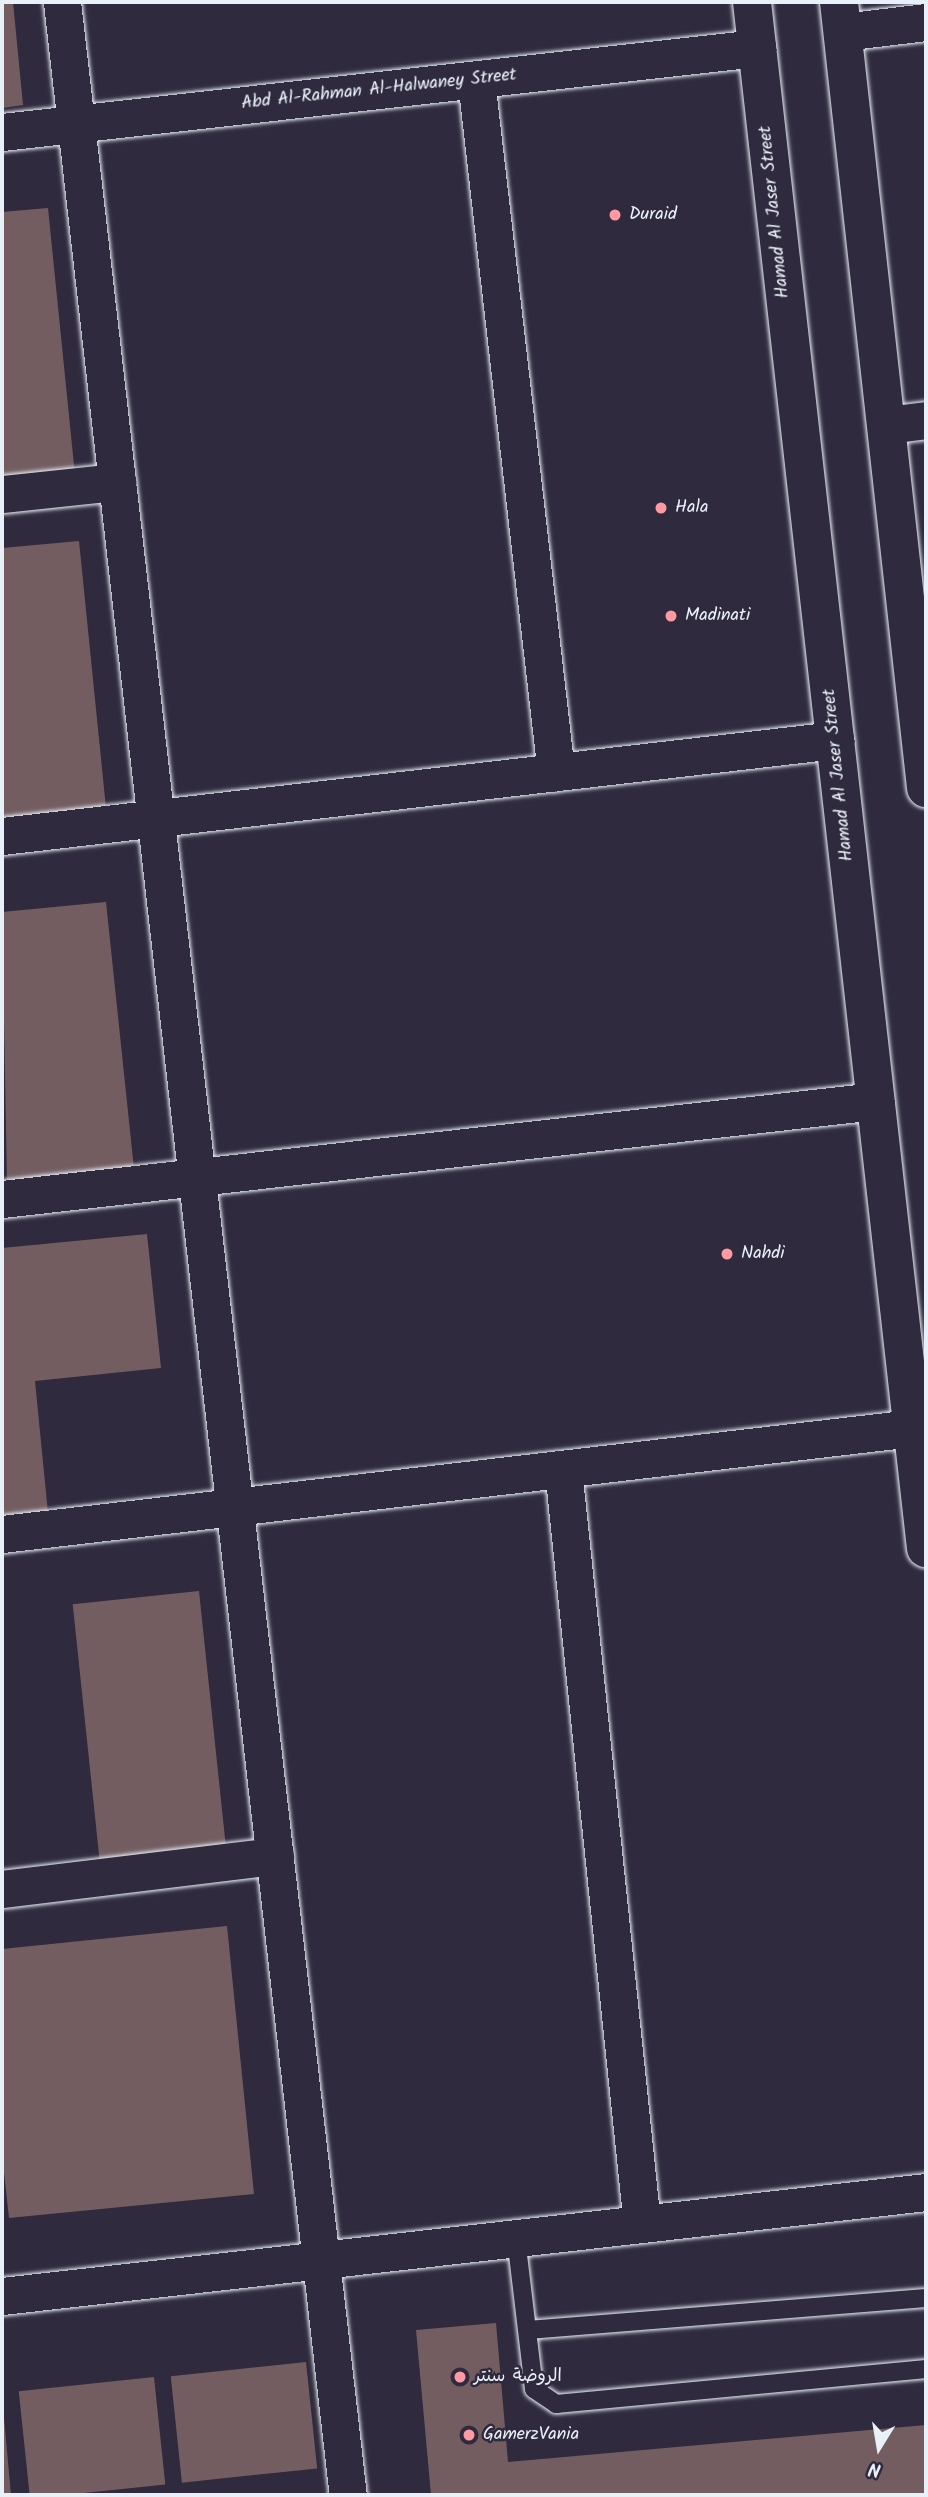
<!DOCTYPE html>
<meta charset="utf-8">
<style>
body{margin:0}
#map{position:relative;width:928px;height:2497px;overflow:hidden;background:#2f2a3d;font-family:Kalam,"Playpen Sans Arabic",sans-serif}
div>[style]{position:absolute}
[style*='--x']{left:calc(var(--x)*1px);top:calc(var(--y)*1px);width:calc(var(--w)*1px);rotate:calc(var(--a)*1deg)}
.building>*{inset:0;background:#735d61;transform-origin:0 0}
.roads{filter:drop-shadow(0 0 2px #e8f1f8) drop-shadow(0 0 2px #e8f1f8)}
.lane>*{height:18px;margin:-9px;padding:0 9px;transform-origin:9px;border-radius:9px;background:#2f2a3d}
.street>*{height:37px;margin:-18.5px;padding:0 18.5px;transform-origin:18.5px;border-radius:18.5px;background:#2f2a3d}
.secondary>*{height:38px;margin:-19px;padding:0 19px;transform-origin:19px;border-radius:19px;background:#2f2a3d}
.dots>*{width:19px;height:19px;translate:-50% -50%;box-sizing:border-box;border:4px solid #2f2a3d;border-radius:50%}
span{translate:-50% -50%;white-space:nowrap;text-align:center;line-height:1.15;-webkit-text-stroke:5px #2f2a3d;paint-order:stroke}
.street-label{font-size:18px;color:#e8f1f8}
.poi-label{font-size:18px;color:#e8f1f8}
.left{translate:0 -50%;text-align:left}
.frame{position:absolute;inset:0;border:4px solid #e8f1f8;pointer-events:none}
.north{position:absolute;left:844px;top:2413px;width:70px;height:70px;-webkit-text-stroke:5px #2f2a3d;paint-order:stroke;rotate:191deg;font-size:19px;font-weight:700;line-height:28px;text-align:center;color:#e8f1f8}
.north::after{content:'';display:block;margin:auto;width:24px;height:32px;background:#e8f1f8;clip-path:polygon(50% 0,100% 100%,50% 72%,0 100%)}
</style>
<div id="map">
<div class="building">
<i style="clip-path:polygon(2px 2px,13px 2px,23px 105px,2px 108px)"></i>
<i style="clip-path:polygon(48px 208px,75px 475px,2px 482px,2px 212px)"></i>
<i style="clip-path:polygon(79px 541px,106px 808px,2px 818px,2px 548px)"></i>
<i style="clip-path:polygon(106px 902px,134px 1169px,7px 1182px,2px 912px)"></i>
<i style="clip-path:polygon(147px 1234px,161px 1368px,35px 1381px,48px 1513px,2px 1518px,2px 1248px)"></i>
<i style="left:199px;top:1591px;width:268px;height:127px;rotate:84deg"></i>
<i style="clip-path:polygon(227px 1926px,254px 2194px,9px 2218px,2px 2154px,2px 1949px)"></i>
<i style="clip-path:polygon(496px 2323px,508px 2462px,926px 2425px,926px 2495px,431px 2495px,416px 2330px)"></i>
<i style="left:306px;top:2362px;width:107px;height:136px;rotate:84deg"></i>
<i style="left:154px;top:2377px;width:108px;height:136px;rotate:84deg"></i>
<i style="clip-path:polygon(4px 2418px,11px 2495px,2px 2495px)"></i>
</div>
<div class="roads">
<div class="lane">
<i style="--x:516;--y:2238;--w:152;--a:83.2"></i>
<i style="--x:534;--y:2389;--w:27;--a:34"></i>
<i style="--x:556;--y:2404;--w:372;--a:-5.4"></i>
<i style="--x:528;--y:2330;--w:399;--a:-4.6"></i>
</div>
<div class="street">
<i style="--x:62;--y:2;--w:2509;--a:83.46"></i>
<i style="--x:843;--y:32;--w:84;--a:-6.9"></i>
<i style="--x:476;--y:80;--w:697;--a:83.41"></i>
<i style="--x:2;--y:132;--w:760;--a:-6.35"></i>
<i style="--x:886;--y:425;--w:40;--a:-7.1"></i>
<i style="--x:2;--y:494;--w:116;--a:-6"></i>
<i style="--x:2;--y:836;--w:839;--a:-6.57"></i>
<i style="--x:2;--y:1199;--w:879;--a:-6.4"></i>
<i style="--x:563;--y:1469;--w:759;--a:84.03"></i>
<i style="--x:2;--y:1534;--w:917;--a:-6.64"></i>
<i style="--x:2;--y:1889;--w:275;--a:-6.9"></i>
<i style="--x:2;--y:2296;--w:930;--a:-6.42"></i>
</div>
<div class="secondary">
<i style="--x:752;--y:2;--w:1556;--a:83.58"></i>
<i style="--x:839;--y:2;--w:791;--a:83.68"></i>
</div>
</div>
<div class="dots">
<i style="left:615px;top:215px;background:#ff9aa2"></i>
<i style="left:661px;top:508px;background:#ff9aa2"></i>
<i style="left:671px;top:616px;background:#ff9aa2"></i>
<i style="left:727px;top:1254px;background:#ff9aa2"></i>
<i style="left:460px;top:2377px;background:#ff9aa2"></i>
<i style="left:469px;top:2435px;background:#ff9aa2"></i>
</div>
<div class="street-label">
<span style="left:379px;top:90px;rotate:-6deg">Abd Al-Rahman Al-Halwaney Street</span>
<span style="left:775px;top:212px;rotate:-96deg">Hamad Al Jaser Street</span>
<span style="left:839px;top:775px;rotate:-96deg">Hamad Al Jaser Street</span>
</div>
<div class="poi-label">
<span class="left" style="left:629px;top:215px">Duraid</span>
<span class="left" style="left:675px;top:508px">Hala</span>
<span class="left" style="left:685px;top:616px">Madinati</span>
<span class="left" style="left:741px;top:1254px">Nahdi</span>
<span class="left" style="left:474px;top:2377px">الروضة سنتر</span>
<span class="left" style="left:483px;top:2435px">GamerzVania</span>
</div>
<div class="frame"></div>
<div class="north">N</div>
</div>
